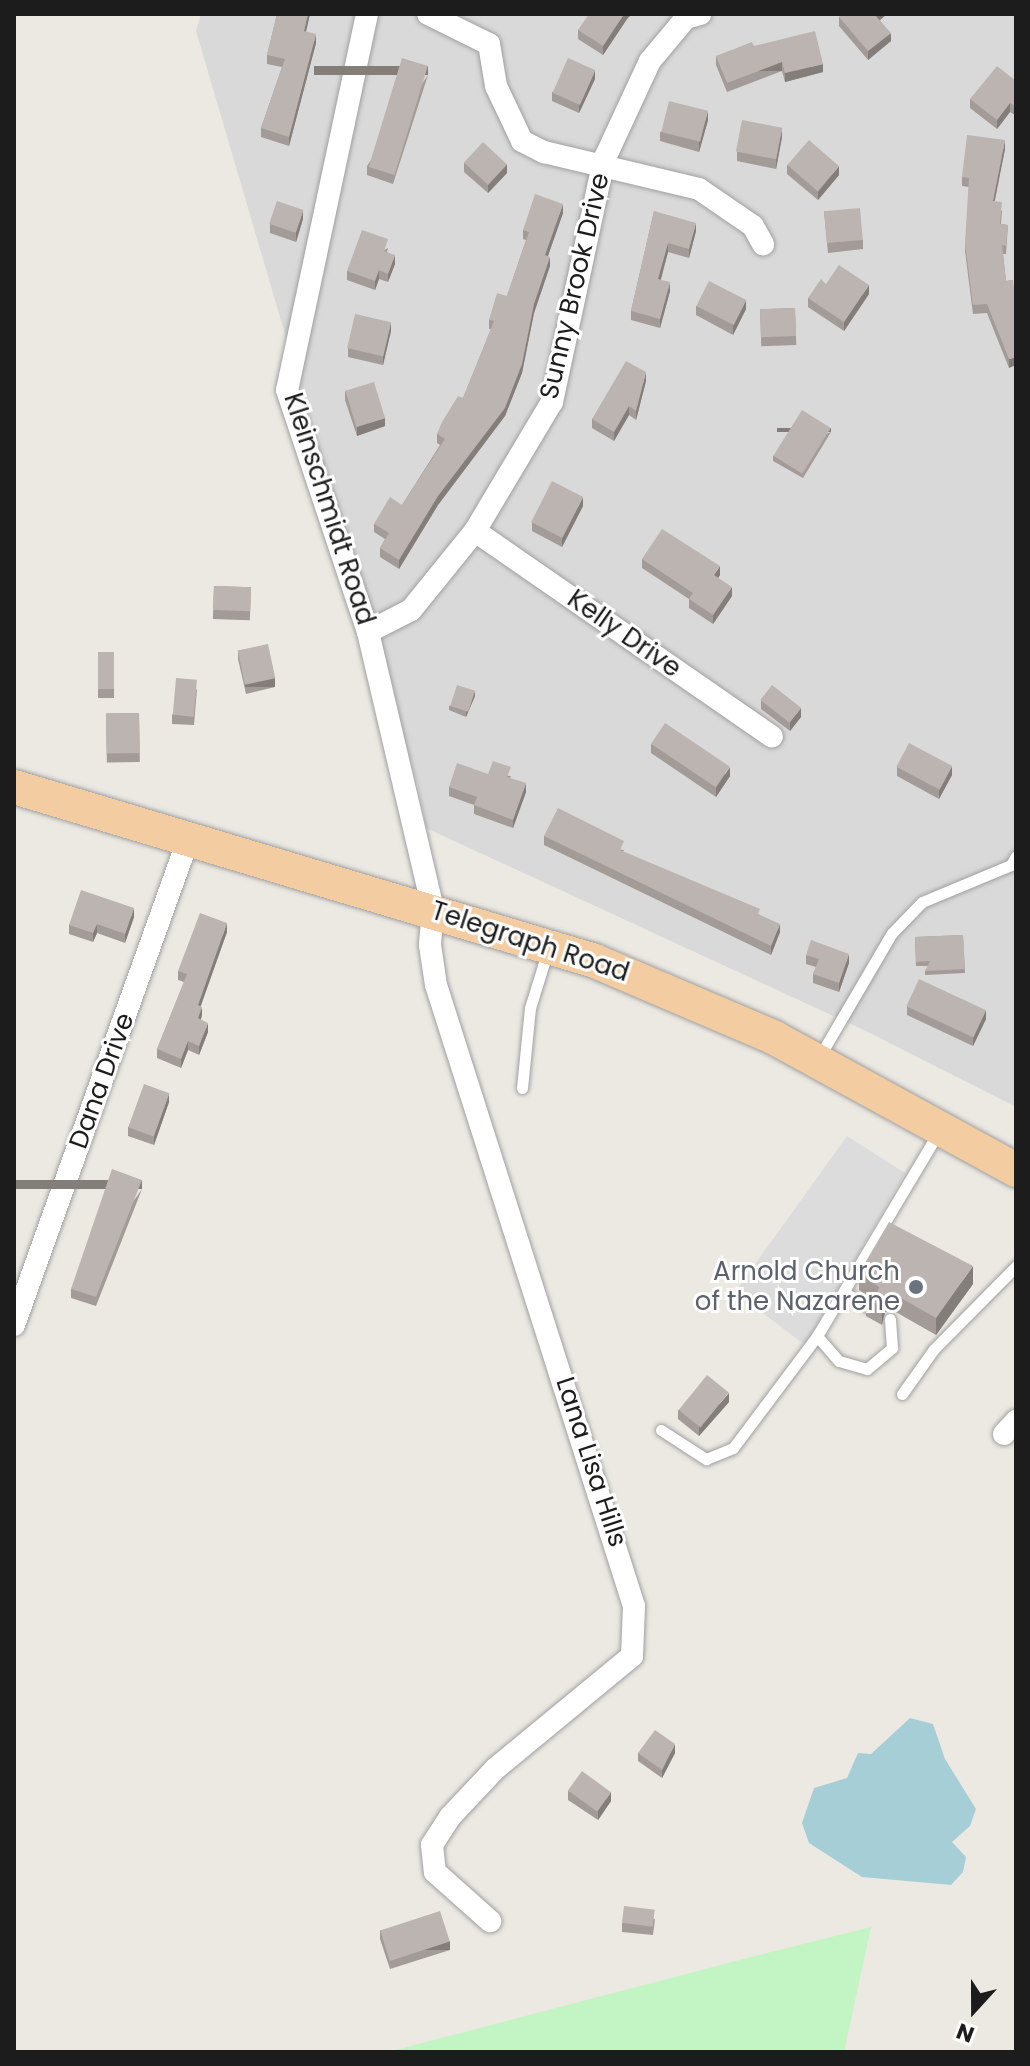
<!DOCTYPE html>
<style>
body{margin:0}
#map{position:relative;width:1030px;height:2066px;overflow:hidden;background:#ece9e3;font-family:Poppins,sans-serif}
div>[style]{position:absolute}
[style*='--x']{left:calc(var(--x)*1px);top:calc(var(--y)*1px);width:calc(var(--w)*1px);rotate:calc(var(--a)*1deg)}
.residential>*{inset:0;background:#dad9d9}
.park>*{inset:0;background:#c2f4c4}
.parking>*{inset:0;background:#dcdcdc}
.water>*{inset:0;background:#a6ced7}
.roads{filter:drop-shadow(0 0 2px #a0a0a0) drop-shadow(0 0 2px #a0a0a0)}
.service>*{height:11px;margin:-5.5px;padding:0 5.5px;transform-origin:5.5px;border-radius:5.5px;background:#fff}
.minor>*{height:22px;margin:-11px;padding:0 11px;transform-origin:11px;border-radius:11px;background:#fff}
.primary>*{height:34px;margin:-17px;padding:0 17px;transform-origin:17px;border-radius:17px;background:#f3cca1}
.wall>*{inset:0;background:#a29b97;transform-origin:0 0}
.shaded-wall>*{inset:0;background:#847e7b;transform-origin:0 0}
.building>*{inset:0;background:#bcb4b0;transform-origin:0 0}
.dots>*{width:22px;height:22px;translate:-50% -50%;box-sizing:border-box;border:4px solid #fff;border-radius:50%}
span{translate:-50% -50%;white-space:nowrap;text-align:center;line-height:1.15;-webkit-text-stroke:6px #fff;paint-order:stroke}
.street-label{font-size:26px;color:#1c1c1c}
.worship-label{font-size:26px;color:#5b616d}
.right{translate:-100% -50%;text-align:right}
.frame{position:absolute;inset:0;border:16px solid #1c1c1c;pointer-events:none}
.north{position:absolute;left:934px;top:1970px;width:80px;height:80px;-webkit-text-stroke:6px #fff;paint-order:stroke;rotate:201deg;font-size:22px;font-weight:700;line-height:32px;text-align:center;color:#1c1c1c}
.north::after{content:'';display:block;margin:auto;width:28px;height:36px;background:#1c1c1c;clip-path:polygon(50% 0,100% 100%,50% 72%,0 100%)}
</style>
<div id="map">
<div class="residential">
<i style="clip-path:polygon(201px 14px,1016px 14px,1016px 1107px,868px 1032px,426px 828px,418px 787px,196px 31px)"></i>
</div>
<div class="park">
<i style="clip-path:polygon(871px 1927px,844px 2052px,388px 2052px,755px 1956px)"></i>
</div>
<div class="parking">
<i style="clip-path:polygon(847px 1136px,905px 1173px,805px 1345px,735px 1292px)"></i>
</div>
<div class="water">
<i style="clip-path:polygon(910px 1718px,933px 1724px,945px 1759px,976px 1809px,970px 1826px,952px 1842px,966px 1857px,963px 1872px,951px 1885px,862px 1877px,809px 1843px,802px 1823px,814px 1788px,847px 1778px,858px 1753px,871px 1754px)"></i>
</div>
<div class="roads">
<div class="service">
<i style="--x:818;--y:1059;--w:146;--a:-59.6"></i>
<i style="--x:892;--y:933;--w:43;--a:-45.9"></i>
<i style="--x:922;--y:902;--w:96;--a:-22.6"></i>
<i style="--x:1011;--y:865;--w:10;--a:-61"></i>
<i style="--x:522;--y:1088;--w:80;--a:-84.3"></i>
<i style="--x:530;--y:1008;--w:61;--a:-72.8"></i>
<i style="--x:845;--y:1293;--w:30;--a:30"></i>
<i style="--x:817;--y:1336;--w:33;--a:49"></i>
<i style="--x:839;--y:1361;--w:29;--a:16"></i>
<i style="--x:867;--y:1369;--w:33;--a:-40"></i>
<i style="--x:892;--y:1348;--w:29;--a:-94"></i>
<i style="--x:902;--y:1394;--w:55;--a:-54.6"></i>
<i style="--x:934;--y:1349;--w:117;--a:-45.3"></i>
<i style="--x:661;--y:1430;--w:54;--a:32.8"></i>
<i style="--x:706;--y:1459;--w:29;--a:-22"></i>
<i style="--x:733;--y:1448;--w:140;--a:-53.1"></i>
<i style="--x:817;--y:1336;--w:236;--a:-59.2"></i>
</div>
<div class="minor">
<i style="--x:367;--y:14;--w:384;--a:102"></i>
<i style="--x:287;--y:390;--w:255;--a:71.5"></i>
<i style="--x:368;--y:632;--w:285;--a:76.8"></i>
<i style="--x:433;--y:909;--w:36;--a:95"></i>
<i style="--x:430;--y:945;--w:40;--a:81.5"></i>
<i style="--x:436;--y:985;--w:652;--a:72.32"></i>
<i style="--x:634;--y:1606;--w:50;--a:92.3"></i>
<i style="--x:632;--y:1656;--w:176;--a:140.5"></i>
<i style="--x:496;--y:1768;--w:67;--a:133.2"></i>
<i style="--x:450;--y:1817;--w:33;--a:123"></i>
<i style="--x:432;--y:1845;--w:27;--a:84"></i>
<i style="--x:435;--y:1872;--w:74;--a:41.7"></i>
<i style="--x:428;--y:14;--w:68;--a:26.2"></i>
<i style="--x:489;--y:44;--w:43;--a:80.5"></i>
<i style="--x:496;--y:86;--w:61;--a:64.7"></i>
<i style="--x:522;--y:141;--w:25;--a:27"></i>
<i style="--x:544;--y:152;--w:159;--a:13.4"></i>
<i style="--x:699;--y:189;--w:65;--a:34.4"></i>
<i style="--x:753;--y:226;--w:21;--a:61"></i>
<i style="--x:475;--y:531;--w:361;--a:34.7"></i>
<i style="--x:368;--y:632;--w:48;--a:-27.1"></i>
<i style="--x:411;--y:610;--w:102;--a:-51"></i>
<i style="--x:475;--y:531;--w:150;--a:-59.2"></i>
<i style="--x:552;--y:402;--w:248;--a:-77.9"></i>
<i style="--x:604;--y:160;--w:109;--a:-65.1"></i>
<i style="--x:650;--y:61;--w:56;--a:-50.1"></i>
<i style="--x:686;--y:18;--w:15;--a:-16"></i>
<i style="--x:14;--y:1325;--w:518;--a:-70.27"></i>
<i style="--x:1004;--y:1434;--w:18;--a:-47"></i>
</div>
<div class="primary">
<i style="--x:14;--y:787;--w:606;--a:16.67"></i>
<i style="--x:595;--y:961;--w:194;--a:23.1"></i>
<i style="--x:773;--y:1037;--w:277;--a:28.7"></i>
</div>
</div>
<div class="wall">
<i style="clip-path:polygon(277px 14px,310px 14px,306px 32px,316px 43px,289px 146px,261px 137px,261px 128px,282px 67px,267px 64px,267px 55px)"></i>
<i style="clip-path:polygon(844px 14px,887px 14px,880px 20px,891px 41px,868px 60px,839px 26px,839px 17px)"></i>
<i style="clip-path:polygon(627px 19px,603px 55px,578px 39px,578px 30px)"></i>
<i style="clip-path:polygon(754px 46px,823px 72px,785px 82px,782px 71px,727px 92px,716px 65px,716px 56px)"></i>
<i style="clip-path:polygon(428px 75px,393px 184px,367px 175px,367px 166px)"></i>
<i style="clip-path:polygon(595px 79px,579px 113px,552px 101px,552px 92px)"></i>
<i style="clip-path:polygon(1016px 81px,1016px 116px,1010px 112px,997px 129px,970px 108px,970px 99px)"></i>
<i style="clip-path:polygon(708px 120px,699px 152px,660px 141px,660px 132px)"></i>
<i style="clip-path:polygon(782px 137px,776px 169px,737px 161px,737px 152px)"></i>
<i style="clip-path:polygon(1005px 149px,994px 201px,1002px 211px,1001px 224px,1008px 225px,1006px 254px,1003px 254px,1006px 281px,1013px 280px,1009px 368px,987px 313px,973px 314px,965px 251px,969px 187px,962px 186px,962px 177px)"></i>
<i style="clip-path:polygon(464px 163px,507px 173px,488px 193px,464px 172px)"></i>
<i style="clip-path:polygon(787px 165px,839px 175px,818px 200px,787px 174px)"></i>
<i style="clip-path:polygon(654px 211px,696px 231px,689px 258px,668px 252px,661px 280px,670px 291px,660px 328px,631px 320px,631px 311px)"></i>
<i style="clip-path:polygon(824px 211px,863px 240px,863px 249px,828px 253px)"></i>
<i style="clip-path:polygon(563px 213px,548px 256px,550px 266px,534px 313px,522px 373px,505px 416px,438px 505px,399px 569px,380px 557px,380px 548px,385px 539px,374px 532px,374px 524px,402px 505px,440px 445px,437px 443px,437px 434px,463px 398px,491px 329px,489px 329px,489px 320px,507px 296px,526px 240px,523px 239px,523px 230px)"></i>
<i style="clip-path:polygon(303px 219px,296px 242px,270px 233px,270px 224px)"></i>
<i style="clip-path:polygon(388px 248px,387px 252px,395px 264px,388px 282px,379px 279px,375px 290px,347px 280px,347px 271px)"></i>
<i style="clip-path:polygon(869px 294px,844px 331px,808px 307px,808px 298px)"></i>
<i style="clip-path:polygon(696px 306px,746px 309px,733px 335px,696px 315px)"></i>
<i style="left:795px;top:308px;width:37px;height:35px;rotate:88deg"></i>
<i style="clip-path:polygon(391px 331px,383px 365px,348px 357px,348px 348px)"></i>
<i style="clip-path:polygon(646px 381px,636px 420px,629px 415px,614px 441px,592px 428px,592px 419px)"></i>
<i style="clip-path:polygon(345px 391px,385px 426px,357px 436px,345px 400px)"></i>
<i style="clip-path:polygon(831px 432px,803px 478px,773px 461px,773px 456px)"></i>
<i style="clip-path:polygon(583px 506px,562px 547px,532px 531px,532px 522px)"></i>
<i style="clip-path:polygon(642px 559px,720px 575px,718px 578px,732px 596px,713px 624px,689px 608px,689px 599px,642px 568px)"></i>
<i style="left:214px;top:586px;width:37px;height:33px;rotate:2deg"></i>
<i style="clip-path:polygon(238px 650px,275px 687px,246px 694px,238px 659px)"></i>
<i style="left:98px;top:652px;width:16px;height:46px"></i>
<i style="clip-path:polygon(197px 689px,194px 725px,172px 724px,172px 715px)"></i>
<i style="clip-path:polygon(475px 696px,466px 717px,449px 710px,449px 706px)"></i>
<i style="clip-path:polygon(761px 700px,801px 717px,790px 731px,761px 709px)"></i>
<i style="left:139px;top:713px;width:49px;height:33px;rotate:89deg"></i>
<i style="clip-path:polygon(651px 744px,730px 776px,716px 797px,651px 753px)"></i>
<i style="clip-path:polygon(897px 767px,952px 775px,939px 799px,897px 776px)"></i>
<i style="clip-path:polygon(488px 774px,511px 776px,510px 778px,526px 792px,513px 828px,474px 814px,474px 805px,449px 796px,449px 787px)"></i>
<i style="clip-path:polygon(544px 836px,624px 850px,623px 852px,760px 915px,780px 932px,771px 955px,544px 845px)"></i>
<i style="clip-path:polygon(134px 917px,125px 943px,97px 933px,93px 942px,69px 934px,69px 925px)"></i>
<i style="clip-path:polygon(227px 932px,200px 1006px,202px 1015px,201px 1020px,208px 1032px,199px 1055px,188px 1050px,181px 1068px,157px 1058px,157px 1049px,184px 982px,178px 980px,178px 971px)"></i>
<i style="clip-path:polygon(963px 935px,965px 973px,925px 975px,925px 971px,928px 966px,916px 966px,915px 937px)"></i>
<i style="clip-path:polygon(806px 955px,849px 963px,839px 992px,813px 983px,813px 974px,816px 967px,806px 964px)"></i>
<i style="clip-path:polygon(907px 1006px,986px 1019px,973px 1046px,907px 1015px)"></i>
<i style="clip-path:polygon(169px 1102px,154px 1145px,128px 1136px,128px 1127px)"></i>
<i style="clip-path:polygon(142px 1189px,96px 1306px,71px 1298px,71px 1289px)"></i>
<i style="clip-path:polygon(859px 1273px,973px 1284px,936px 1335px,894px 1311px,885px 1312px,882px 1325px,866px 1316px,866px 1298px,870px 1298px,859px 1290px)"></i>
<i style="clip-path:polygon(729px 1402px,699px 1436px,678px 1419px,678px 1410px)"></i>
<i style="clip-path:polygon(638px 1753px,675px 1753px,662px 1778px,638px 1761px)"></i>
<i style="clip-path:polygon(568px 1791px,611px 1801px,598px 1820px,568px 1800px)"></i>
<i style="clip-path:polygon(655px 1919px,653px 1935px,622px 1932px,622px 1923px)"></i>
<i style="clip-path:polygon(380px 1930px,450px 1950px,390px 1969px,380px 1939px)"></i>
</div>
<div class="shaded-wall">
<i style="clip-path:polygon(308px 14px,310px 14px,304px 40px,304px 31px)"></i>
<i style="clip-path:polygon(624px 14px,632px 14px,627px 19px,603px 55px,603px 46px)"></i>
<i style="clip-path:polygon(876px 14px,887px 14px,875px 24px)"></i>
<i style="clip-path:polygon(891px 33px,891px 41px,868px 60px,868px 51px)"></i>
<i style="clip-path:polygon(316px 34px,316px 43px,289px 146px,289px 137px)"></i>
<i style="left:782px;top:62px;width:9px;height:59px;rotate:90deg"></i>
<i style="clip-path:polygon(823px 64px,823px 72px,785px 82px,785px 73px)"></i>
<i style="left:428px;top:66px;width:9px;height:114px;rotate:90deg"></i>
<i style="clip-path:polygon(595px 70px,595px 79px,579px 113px,579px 104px)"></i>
<i style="clip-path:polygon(1010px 103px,1010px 112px,997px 129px,997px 120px)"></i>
<i style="clip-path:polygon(708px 111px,708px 120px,699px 152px,699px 143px)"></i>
<i style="clip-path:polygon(782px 128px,782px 137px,776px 169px,776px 160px)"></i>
<i style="clip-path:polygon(1005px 140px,1005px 149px,993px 210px,993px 201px)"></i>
<i style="clip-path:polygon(507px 164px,507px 173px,488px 193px,488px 184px)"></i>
<i style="clip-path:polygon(839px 166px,839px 175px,818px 200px,818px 192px)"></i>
<i style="clip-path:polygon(563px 204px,563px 213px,545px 264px,545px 255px)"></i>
<i style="clip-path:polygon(303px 210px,303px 219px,296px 242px,296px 233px)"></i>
<i style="clip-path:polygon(696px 223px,696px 231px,689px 258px,689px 249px)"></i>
<i style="clip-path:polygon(668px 243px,668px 252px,658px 288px,658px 279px)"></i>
<i style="clip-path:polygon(395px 255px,395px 264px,388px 282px,388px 274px)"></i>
<i style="clip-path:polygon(550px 257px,550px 266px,534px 313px,522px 373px,505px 416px,438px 505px,399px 569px,399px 560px)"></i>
<i style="clip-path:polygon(379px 270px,379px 279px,375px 290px,375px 281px)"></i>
<i style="clip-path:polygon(670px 282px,670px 291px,660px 328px,660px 319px)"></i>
<i style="clip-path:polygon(869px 285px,869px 294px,844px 331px,844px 322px)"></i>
<i style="clip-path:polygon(746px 300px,746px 309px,733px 335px,733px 326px)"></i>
<i style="clip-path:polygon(391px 322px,391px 331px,383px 365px,383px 356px)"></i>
<i style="clip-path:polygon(1016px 357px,1016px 365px,1009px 368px,1009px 359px)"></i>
<i style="clip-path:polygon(646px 372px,646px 381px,636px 420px,636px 411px)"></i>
<i style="clip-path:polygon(629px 406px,629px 415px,614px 441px,614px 432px)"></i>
<i style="clip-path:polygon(385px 418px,385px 426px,357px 436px,357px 427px)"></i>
<i style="left:831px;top:428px;width:4px;height:54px;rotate:90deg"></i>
<i style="clip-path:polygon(583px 497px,583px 506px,562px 547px,562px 538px)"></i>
<i style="clip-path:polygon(720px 566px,720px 575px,714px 584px,714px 575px)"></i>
<i style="clip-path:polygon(732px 587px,732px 596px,713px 624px,713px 615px)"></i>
<i style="left:275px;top:678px;width:9px;height:30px;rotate:90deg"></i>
<i style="clip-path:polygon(475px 691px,475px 696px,466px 717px,466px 713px)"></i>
<i style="clip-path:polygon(801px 708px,801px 717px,790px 731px,790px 722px)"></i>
<i style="clip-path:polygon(952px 766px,952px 775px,939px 799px,939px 790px)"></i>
<i style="clip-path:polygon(730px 767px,730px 776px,716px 797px,716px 788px)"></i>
<i style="clip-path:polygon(526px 783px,526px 792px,513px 828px,513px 820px)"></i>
<i style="clip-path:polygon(134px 908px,134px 917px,125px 943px,125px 934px)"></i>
<i style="clip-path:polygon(227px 923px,227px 932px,198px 1014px,198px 1005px)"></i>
<i style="clip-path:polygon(97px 924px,97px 933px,93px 942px,93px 933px)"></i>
<i style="clip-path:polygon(780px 924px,780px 932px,771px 955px,771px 946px)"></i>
<i style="clip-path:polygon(849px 954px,849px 963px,839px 992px,839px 983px)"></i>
<i style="clip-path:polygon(202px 1007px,202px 1015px,198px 1027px,198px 1018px)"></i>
<i style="clip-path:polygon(986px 1010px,986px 1019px,973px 1046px,973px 1037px)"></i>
<i style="clip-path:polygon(208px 1023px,208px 1032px,199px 1055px,199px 1046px)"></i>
<i style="clip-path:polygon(188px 1041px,188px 1050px,181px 1068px,181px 1059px)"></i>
<i style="clip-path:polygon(169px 1093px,169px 1102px,154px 1145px,154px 1136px)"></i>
<i style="left:142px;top:1180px;width:9px;height:126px;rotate:90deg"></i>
<i style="clip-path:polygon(973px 1266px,973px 1284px,936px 1335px,936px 1318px)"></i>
<i style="clip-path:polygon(885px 1295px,885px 1312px,882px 1325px,882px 1307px)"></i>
<i style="clip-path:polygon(729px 1393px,729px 1402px,699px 1436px,699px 1428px)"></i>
<i style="clip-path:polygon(675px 1744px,675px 1753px,662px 1778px,662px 1770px)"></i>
<i style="clip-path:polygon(611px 1792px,611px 1801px,598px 1820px,598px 1811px)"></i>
<i style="left:450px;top:1941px;width:9px;height:63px;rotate:90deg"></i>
</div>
<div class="building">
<i style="clip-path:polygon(277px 14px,308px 14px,304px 31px,316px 34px,289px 137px,261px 128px,285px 59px,267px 55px)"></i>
<i style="clip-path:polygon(589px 14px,624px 14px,603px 46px,578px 30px)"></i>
<i style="clip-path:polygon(844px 14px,876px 14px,875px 15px,891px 33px,868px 51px,839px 17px)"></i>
<i style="clip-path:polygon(815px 31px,823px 64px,785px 73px,782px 62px,727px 83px,716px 56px,752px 42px,754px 46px)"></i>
<i style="left:402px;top:58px;width:27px;height:114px;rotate:17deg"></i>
<i style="left:568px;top:58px;width:30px;height:38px;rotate:24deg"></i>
<i style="clip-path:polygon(997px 66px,1016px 81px,1016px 107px,1010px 103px,997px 120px,970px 99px)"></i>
<i style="left:669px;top:101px;width:40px;height:32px;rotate:14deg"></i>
<i style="left:742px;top:120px;width:41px;height:32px;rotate:11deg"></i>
<i style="clip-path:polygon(967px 135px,1005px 140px,993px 201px,1002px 202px,1000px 224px,1008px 225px,1006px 246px,1002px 245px,1006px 281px,1013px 280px,1016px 304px,1016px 357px,1009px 359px,987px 304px,973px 305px,965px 243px,969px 178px,962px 177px)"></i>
<i style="left:809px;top:140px;width:40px;height:33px;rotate:41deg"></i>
<i style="left:483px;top:142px;width:33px;height:28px;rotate:43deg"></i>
<i style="clip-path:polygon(535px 194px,563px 204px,545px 255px,550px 257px,534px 304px,522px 364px,505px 408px,438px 496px,399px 560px,380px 548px,389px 533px,374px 524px,390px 497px,402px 505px,445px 439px,437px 434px,442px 422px,458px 396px,463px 398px,494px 321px,489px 320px,497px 293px,507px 296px,529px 232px,523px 230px)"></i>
<i style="left:277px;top:201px;width:28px;height:24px;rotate:19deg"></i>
<i style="left:860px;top:208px;width:32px;height:36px;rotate:85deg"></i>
<i style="clip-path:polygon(654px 211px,696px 223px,689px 249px,668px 243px,658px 279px,670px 282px,660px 319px,631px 311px)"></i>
<i style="clip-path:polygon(362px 230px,388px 239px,384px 251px,395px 255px,388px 274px,379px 270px,375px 281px,347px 271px)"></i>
<i style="clip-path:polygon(839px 265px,869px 285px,844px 322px,808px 298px,821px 279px,826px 284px)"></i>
<i style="left:709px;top:281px;width:42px;height:28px;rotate:27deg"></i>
<i style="left:795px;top:308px;width:28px;height:35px;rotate:88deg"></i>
<i style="left:355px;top:314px;width:37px;height:35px;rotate:13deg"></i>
<i style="clip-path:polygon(626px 361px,646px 372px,636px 411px,629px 406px,614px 432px,592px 419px)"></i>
<i style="left:374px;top:382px;width:38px;height:30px;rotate:73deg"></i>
<i style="left:802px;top:410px;width:34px;height:54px;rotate:32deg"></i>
<i style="left:552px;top:481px;width:35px;height:46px;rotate:27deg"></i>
<i style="clip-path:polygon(662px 529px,720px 566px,714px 575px,732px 587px,713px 615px,689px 599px,693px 593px,642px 559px)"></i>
<i style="left:214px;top:586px;width:37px;height:24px;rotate:2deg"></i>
<i style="left:268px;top:644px;width:35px;height:31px;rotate:78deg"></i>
<i style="left:98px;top:652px;width:16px;height:37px"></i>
<i style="left:176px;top:678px;width:21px;height:37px;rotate:5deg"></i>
<i style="left:457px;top:685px;width:19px;height:22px;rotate:18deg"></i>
<i style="left:772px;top:685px;width:37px;height:19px;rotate:38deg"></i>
<i style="left:139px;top:713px;width:40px;height:33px;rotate:89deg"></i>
<i style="left:665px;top:723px;width:78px;height:25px;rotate:34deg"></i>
<i style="left:909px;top:743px;width:49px;height:27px;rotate:28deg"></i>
<i style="clip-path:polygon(493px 761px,511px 767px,507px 777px,526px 783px,513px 820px,474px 805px,477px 797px,449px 787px,457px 763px,488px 774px)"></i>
<i style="clip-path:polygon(558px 808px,624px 841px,620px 850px,760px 909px,758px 914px,780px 924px,771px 946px,544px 836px)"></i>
<i style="clip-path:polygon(81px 890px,134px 908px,125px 934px,97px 924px,93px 933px,69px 925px)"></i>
<i style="clip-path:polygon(200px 913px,227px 923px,198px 1005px,202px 1007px,198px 1018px,208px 1023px,199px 1046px,188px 1041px,181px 1059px,157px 1049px,187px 974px,178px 971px)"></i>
<i style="clip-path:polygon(963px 935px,965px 969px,925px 971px,930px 961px,916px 962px,915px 937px)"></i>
<i style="clip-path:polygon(811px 940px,849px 954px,839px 983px,813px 974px,819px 959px,806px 955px)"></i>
<i style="left:919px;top:979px;width:74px;height:30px;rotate:25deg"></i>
<i style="left:144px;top:1084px;width:27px;height:46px;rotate:20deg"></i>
<i style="clip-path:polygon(112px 1169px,142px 1180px,96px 1297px,71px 1289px)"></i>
<i style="clip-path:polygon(889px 1222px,973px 1266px,936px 1318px,894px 1294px,885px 1295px,882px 1307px,866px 1298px,876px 1298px,879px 1287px,859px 1273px)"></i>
<i style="left:707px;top:1375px;width:28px;height:45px;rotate:39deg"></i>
<i style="clip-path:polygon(655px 1730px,675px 1744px,662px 1770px,638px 1753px)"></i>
<i style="left:582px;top:1771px;width:36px;height:24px;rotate:36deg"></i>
<i style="left:624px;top:1906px;width:31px;height:17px;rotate:7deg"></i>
<i style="left:440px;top:1911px;width:32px;height:63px;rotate:72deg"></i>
</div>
<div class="dots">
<i style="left:916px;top:1287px;background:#6b7280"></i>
</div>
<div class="street-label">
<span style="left:575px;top:286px;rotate:-77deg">Sunny Brook Drive</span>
<span style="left:329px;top:509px;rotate:72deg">Kleinschmidt Road</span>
<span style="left:624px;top:634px;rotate:35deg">Kelly Drive</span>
<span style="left:530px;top:942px;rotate:18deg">Telegraph Road</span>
<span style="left:102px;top:1081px;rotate:-70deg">Dana Drive</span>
<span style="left:591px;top:1462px;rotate:72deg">Lana Lisa Hills</span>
</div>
<div class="worship-label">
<span class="right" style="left:900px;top:1287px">Arnold Church<br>of the Nazarene</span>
</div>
<div class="frame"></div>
<div class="north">N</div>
</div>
